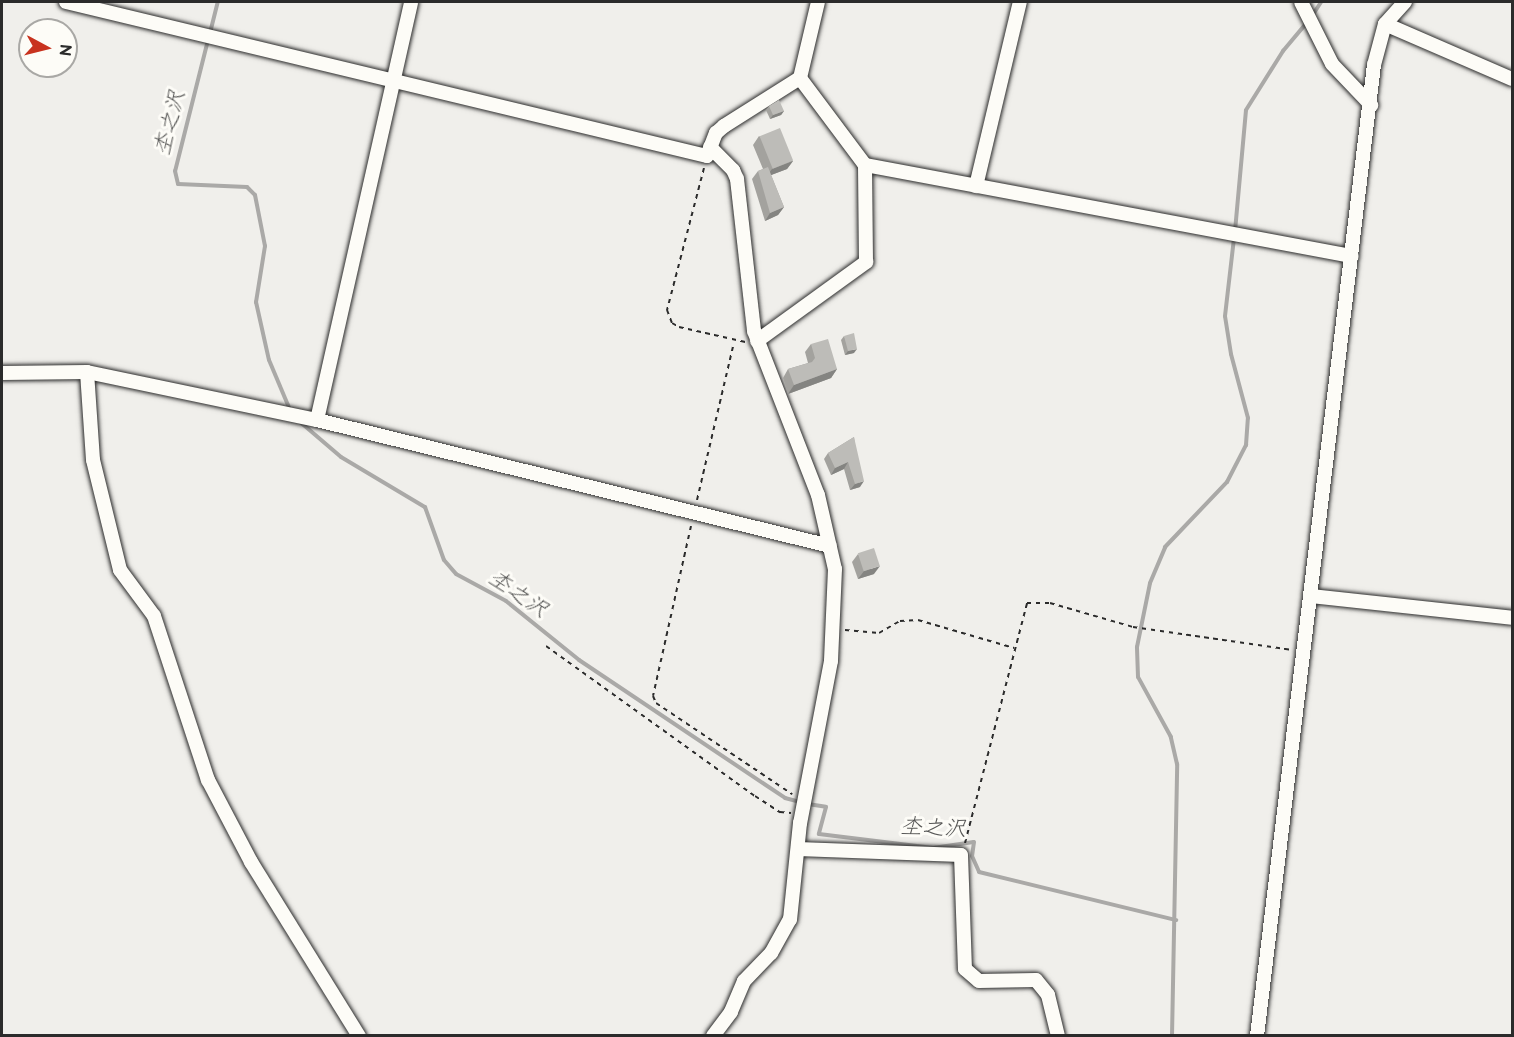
<!DOCTYPE html>
<meta charset="utf-8">
<style>
body{margin:0}
#map{position:relative;width:1514px;height:1037px;overflow:hidden;background:#f0efeb;font-family:"Balsamiq Sans","Klee One",sans-serif}
div>[style]{position:absolute}
[style*='--x']{left:calc(var(--x)*1px);top:calc(var(--y)*1px);width:calc(var(--w)*1px);rotate:calc(var(--a)*1deg)}
.stream>*{height:4px;margin:-2px;padding:0 2px;transform-origin:2px;border-radius:2px;background:#aaa9a7}
.path>*{height:2px;margin-top:-1px;transform-origin:0;background:repeating-linear-gradient(90deg,#2b2b2b 0 4.5px,transparent 0 9px)}
.roads{filter:drop-shadow(0 0 2px #2b2b2b) drop-shadow(0 0 2px #2b2b2b)}
.minor>*{height:14px;margin:-7px;padding:0 7px;transform-origin:7px;border-radius:7px;background:#fdfcf7}
.wall>*{inset:0;background:#a3a29e}
.shaded-wall>*{inset:0;background:#848481}
.building>*{inset:0;background:#bdbcb8;transform-origin:0 0}
span{translate:-50% -50%;white-space:nowrap;text-align:center;line-height:1.15;-webkit-text-stroke:6px #fdfcf7;paint-order:stroke}
.water-label{font-size:22px;color:#575756;font-style:italic}
.frame{position:absolute;inset:0;border:3px solid #2b2b2b;pointer-events:none}
.north{position:absolute;left:18px;top:18px;width:60px;height:60px;box-sizing:border-box;background:#fdfcf7;border:2px solid #a9a8a5;border-radius:50%;rotate:97deg;font-size:16px;font-weight:700;line-height:24px;text-align:center;color:#2b2b2b}
.north::after{content:'';display:block;margin:auto;width:21px;height:27px;background:#c8321e;clip-path:polygon(50% 0,100% 100%,50% 72%,0 100%)}
</style>
<div id="map">
<div class="stream">
<i style="--x:1312;--y:16;--w:17;--a:-57"></i>
<i style="--x:210;--y:33;--w:32;--a:-76"></i>
<i style="--x:208;--y:40;--w:135;--a:104.1"></i>
<i style="--x:175;--y:171;--w:13;--a:77"></i>
<i style="--x:178;--y:184;--w:69;--a:2.5"></i>
<i style="--x:247;--y:187;--w:11;--a:45"></i>
<i style="--x:255;--y:195;--w:52;--a:78.9"></i>
<i style="--x:265;--y:246;--w:57;--a:99.1"></i>
<i style="--x:256;--y:302;--w:59;--a:77.4"></i>
<i style="--x:269;--y:360;--w:54;--a:67.2"></i>
<i style="--x:1235;--y:231;--w:121;--a:-84.8"></i>
<i style="--x:1246;--y:110;--w:70;--a:-57.9"></i>
<i style="--x:1283;--y:51;--w:38;--a:-50"></i>
<i style="--x:299;--y:421;--w:55;--a:40.6"></i>
<i style="--x:341;--y:457;--w:98;--a:30.8"></i>
<i style="--x:425;--y:507;--w:56;--a:70.3"></i>
<i style="--x:444;--y:560;--w:18;--a:49"></i>
<i style="--x:456;--y:574;--w:57;--a:28.4"></i>
<i style="--x:506;--y:601;--w:94;--a:38.9"></i>
<i style="--x:579;--y:660;--w:248;--a:33.8"></i>
<i style="--x:785;--y:798;--w:16;--a:15"></i>
<i style="--x:808;--y:804;--w:18;--a:9"></i>
<i style="--x:826;--y:807;--w:28;--a:105"></i>
<i style="--x:819;--y:834;--w:115;--a:7"></i>
<i style="--x:933;--y:848;--w:41;--a:-8.3"></i>
<i style="--x:974;--y:842;--w:14;--a:98"></i>
<i style="--x:972;--y:856;--w:17;--a:66"></i>
<i style="--x:979;--y:872;--w:203;--a:13.7"></i>
<i style="--x:1172;--y:1036;--w:272;--a:-88.9"></i>
<i style="--x:1177;--y:764;--w:28;--a:-103"></i>
<i style="--x:1171;--y:737;--w:68;--a:-118.8"></i>
<i style="--x:1138;--y:677;--w:30;--a:-92"></i>
<i style="--x:1137;--y:647;--w:65;--a:-78.5"></i>
<i style="--x:1150;--y:583;--w:39;--a:-67"></i>
<i style="--x:1165;--y:547;--w:90;--a:-46.4"></i>
<i style="--x:1227;--y:482;--w:42;--a:-62.8"></i>
<i style="--x:1246;--y:445;--w:27;--a:-86"></i>
<i style="--x:1248;--y:418;--w:66;--a:-104.9"></i>
<i style="--x:1231;--y:354;--w:38;--a:-99"></i>
<i style="--x:1225;--y:316;--w:79;--a:-83.4"></i>
</div>
<div class="path">
<i style="--x:704;--y:168;--w:147;--a:104.6"></i>
<i style="--x:667;--y:310;--w:14;--a:69"></i>
<i style="--x:672;--y:323;--w:8;--a:30"></i>
<i style="--x:679;--y:327;--w:68;--a:12.8"></i>
<i style="--x:697;--y:500;--w:162;--a:-76.8"></i>
<i style="--x:691;--y:526;--w:174;--a:102.6"></i>
<i style="--x:653;--y:696;--w:8;--a:67"></i>
<i style="--x:656;--y:703;--w:164;--a:33.8"></i>
<i style="--x:845;--y:630;--w:34;--a:5"></i>
<i style="--x:879;--y:633;--w:24;--a:-30"></i>
<i style="--x:900;--y:621;--w:18;--a:-3"></i>
<i style="--x:918;--y:620;--w:100;--a:16.3"></i>
<i style="--x:546;--y:646;--w:257;--a:35.7"></i>
<i style="--x:755;--y:796;--w:30;--a:33"></i>
<i style="--x:780;--y:812;--w:11;--a:5"></i>
<i style="--x:965;--y:843;--w:248;--a:-75.5"></i>
<i style="--x:1027;--y:603;--w:23;--a:0"></i>
<i style="--x:1050;--y:603;--w:86;--a:16.1"></i>
<i style="--x:1133;--y:627;--w:161;--a:8.2"></i>
</div>
<div class="roads">
<div class="minor">
<i style="--x:66;--y:2;--w:659;--a:13.51"></i>
<i style="--x:707;--y:156;--w:25;--a:-69"></i>
<i style="--x:716;--y:133;--w:11;--a:-41"></i>
<i style="--x:724;--y:126;--w:90;--a:-32.3"></i>
<i style="--x:800;--y:78;--w:78;--a:-76.7"></i>
<i style="--x:1301;--y:2;--w:69;--a:63.4"></i>
<i style="--x:1332;--y:64;--w:57;--a:46.4"></i>
<i style="--x:1385;--y:24;--w:138;--a:23.4"></i>
<i style="--x:710;--y:147;--w:33;--a:45"></i>
<i style="--x:733;--y:170;--w:10;--a:66"></i>
<i style="--x:737;--y:179;--w:153;--a:83.6"></i>
<i style="--x:754;--y:331;--w:176;--a:68.7"></i>
<i style="--x:818;--y:495;--w:76;--a:77.1"></i>
<i style="--x:835;--y:569;--w:92;--a:92.5"></i>
<i style="--x:831;--y:661;--w:165;--a:100.8"></i>
<i style="--x:800;--y:823;--w:97;--a:95.9"></i>
<i style="--x:790;--y:919;--w:39;--a:119"></i>
<i style="--x:771;--y:953;--w:39;--a:134"></i>
<i style="--x:744;--y:981;--w:34;--a:113"></i>
<i style="--x:731;--y:1012;--w:30;--a:127"></i>
<i style="--x:865;--y:165;--w:495;--a:10.6"></i>
<i style="--x:976;--y:186;--w:189;--a:-76.6"></i>
<i style="--x:757;--y:341;--w:135;--a:-35.9"></i>
<i style="--x:866;--y:262;--w:97;--a:-90.6"></i>
<i style="--x:865;--y:165;--w:109;--a:-126.8"></i>
<i style="--x:87;--y:372;--w:88;--a:86.1"></i>
<i style="--x:93;--y:460;--w:113;--a:76.2"></i>
<i style="--x:120;--y:570;--w:57;--a:53.5"></i>
<i style="--x:154;--y:616;--w:173;--a:71.8"></i>
<i style="--x:208;--y:780;--w:93;--a:62.3"></i>
<i style="--x:251;--y:862;--w:205;--a:58.2"></i>
<i style="--x:2;--y:373;--w:85;--a:-0.7"></i>
<i style="--x:87;--y:372;--w:235;--a:11.8"></i>
<i style="--x:317;--y:420;--w:528;--a:13.8"></i>
<i style="--x:317;--y:420;--w:428;--a:-77.3"></i>
<i style="--x:1311;--y:596;--w:202;--a:6.2"></i>
<i style="--x:798;--y:849;--w:163;--a:2.1"></i>
<i style="--x:961;--y:855;--w:114;--a:88"></i>
<i style="--x:965;--y:969;--w:18;--a:41"></i>
<i style="--x:979;--y:981;--w:57;--a:-1"></i>
<i style="--x:1036;--y:980;--w:19;--a:51"></i>
<i style="--x:1048;--y:995;--w:42;--a:76.3"></i>
<i style="--x:1257;--y:1036;--w:978;--a:-83.13"></i>
<i style="--x:1374;--y:65;--w:42;--a:-75"></i>
<i style="--x:1385;--y:24;--w:30;--a:-48"></i>
</div>
</div>
<div class="wall">
<i style="clip-path:polygon(769px 106px,784px 111px,781px 115px,770px 119px,766px 110px)"></i>
<i style="clip-path:polygon(759px 136px,793px 161px,787px 169px,771px 175px,784px 207px,778px 215px,765px 221px,752px 179px,758px 171px,763px 169px,753px 145px)"></i>
<i style="clip-path:polygon(844px 336px,854px 353px,845px 355px,841px 340px)"></i>
<i style="clip-path:polygon(811px 344px,837px 369px,831px 378px,788px 394px,783px 378px,788px 369px,808px 363px,805px 352px)"></i>
<i style="clip-path:polygon(854px 437px,860px 487px,850px 490px,844px 469px,831px 475px,824px 459px,828px 453px)"></i>
<i style="clip-path:polygon(858px 554px,874px 574px,858px 579px,852px 562px)"></i>
</div>
<div class="shaded-wall">
<i style="clip-path:polygon(784px 111px,781px 115px,770px 119px,773px 115px)"></i>
<i style="clip-path:polygon(793px 161px,787px 169px,766px 177px,772px 169px)"></i>
<i style="clip-path:polygon(784px 207px,778px 215px,765px 221px,770px 213px)"></i>
<i style="clip-path:polygon(857px 349px,854px 353px,845px 355px,848px 351px)"></i>
<i style="clip-path:polygon(837px 369px,831px 378px,788px 394px,794px 385px)"></i>
<i style="clip-path:polygon(848px 462px,844px 469px,831px 475px,835px 468px)"></i>
<i style="clip-path:polygon(864px 481px,860px 487px,850px 490px,855px 484px)"></i>
<i style="clip-path:polygon(880px 566px,874px 574px,858px 579px,864px 571px)"></i>
</div>
<div class="building">
<i style="clip-path:polygon(779px 100px,784px 111px,773px 115px,769px 106px)"></i>
<i style="left:780px;top:128px;width:35px;height:22px;rotate:68deg"></i>
<i style="clip-path:polygon(768px 167px,784px 207px,770px 213px,758px 171px)"></i>
<i style="clip-path:polygon(854px 333px,857px 349px,848px 351px,844px 336px)"></i>
<i style="clip-path:polygon(828px 339px,837px 369px,794px 385px,788px 369px,812px 362px,815px 358px,811px 344px)"></i>
<i style="clip-path:polygon(854px 437px,864px 481px,855px 484px,848px 462px,835px 468px,828px 453px)"></i>
<i style="left:874px;top:548px;width:19px;height:17px;rotate:72deg"></i>
</div>
<div class="water-label">
<span style="left:170px;top:123px;rotate:-76deg">杢之沢</span>
<span style="left:518px;top:594px;rotate:34deg">杢之沢</span>
<span style="left:933px;top:828px;rotate:2deg">杢之沢</span>
</div>
<div class="frame"></div>
<div class="north">N</div>
</div>
